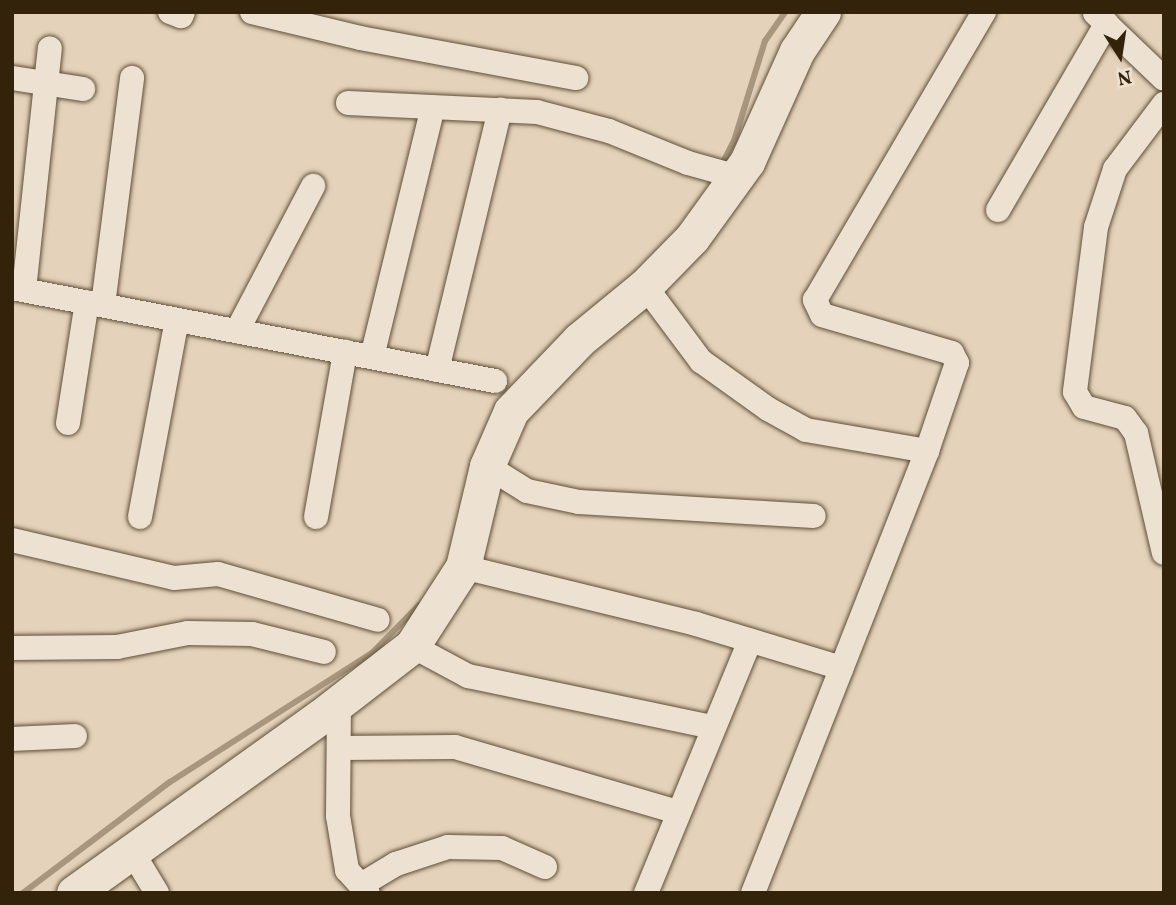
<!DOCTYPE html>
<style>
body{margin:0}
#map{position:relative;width:1176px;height:905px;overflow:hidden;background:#e4d2ba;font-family:Vollkorn,serif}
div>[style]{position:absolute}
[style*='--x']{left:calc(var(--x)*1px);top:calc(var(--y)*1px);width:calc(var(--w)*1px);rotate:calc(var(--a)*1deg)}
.stream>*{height:6px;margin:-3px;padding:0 3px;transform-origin:3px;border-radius:3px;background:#a8967e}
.roads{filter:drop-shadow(0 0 2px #5f4f37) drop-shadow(0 0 2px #5f4f37)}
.street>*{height:24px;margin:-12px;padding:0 12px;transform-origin:12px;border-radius:12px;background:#ede2d2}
.secondary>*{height:35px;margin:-17.5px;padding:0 17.5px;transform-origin:17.5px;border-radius:17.5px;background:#ede2d2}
span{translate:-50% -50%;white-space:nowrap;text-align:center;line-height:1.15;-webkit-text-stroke:5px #ede2d2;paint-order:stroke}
.frame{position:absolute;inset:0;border:14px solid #33230b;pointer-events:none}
.north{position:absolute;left:1085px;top:21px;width:70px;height:70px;-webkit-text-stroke:5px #ede2d2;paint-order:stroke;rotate:168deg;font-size:19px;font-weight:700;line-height:28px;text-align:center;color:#33230b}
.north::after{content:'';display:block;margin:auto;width:24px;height:32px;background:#33230b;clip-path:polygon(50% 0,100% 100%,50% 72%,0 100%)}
</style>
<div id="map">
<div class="stream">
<i style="--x:720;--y:168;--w:30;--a:-63"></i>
<i style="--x:734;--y:141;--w:105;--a:-72.8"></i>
<i style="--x:765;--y:41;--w:35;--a:-55"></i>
<i style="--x:23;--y:893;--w:184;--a:-37.1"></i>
<i style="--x:170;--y:782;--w:241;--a:-32.6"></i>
<i style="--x:373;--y:652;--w:66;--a:-45.6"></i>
</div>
<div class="roads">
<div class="street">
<i style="--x:170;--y:12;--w:12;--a:20"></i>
<i style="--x:181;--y:16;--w:4;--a:-63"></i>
<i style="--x:252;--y:12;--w:111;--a:13.5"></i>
<i style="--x:360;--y:38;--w:220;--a:10.5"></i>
<i style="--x:1095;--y:13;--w:95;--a:43.7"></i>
<i style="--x:12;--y:78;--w:72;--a:8.8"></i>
<i style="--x:348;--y:103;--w:189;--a:2.7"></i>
<i style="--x:537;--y:112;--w:74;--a:14.8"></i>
<i style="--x:609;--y:131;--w:85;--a:22.1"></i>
<i style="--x:688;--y:163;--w:52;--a:15.6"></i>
<i style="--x:1164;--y:104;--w:81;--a:127"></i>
<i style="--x:1115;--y:169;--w:61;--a:108.1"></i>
<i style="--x:1096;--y:227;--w:166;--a:97.3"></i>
<i style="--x:1075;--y:392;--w:17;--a:59"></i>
<i style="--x:1084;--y:407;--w:42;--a:15"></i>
<i style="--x:1125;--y:418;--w:19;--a:54"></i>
<i style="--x:1136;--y:433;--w:123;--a:76.9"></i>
<i style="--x:998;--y:210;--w:216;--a:-59.8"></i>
<i style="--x:645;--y:286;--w:94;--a:53.3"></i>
<i style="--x:701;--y:361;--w:82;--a:35.6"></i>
<i style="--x:768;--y:409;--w:43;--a:28.9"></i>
<i style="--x:806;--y:430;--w:123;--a:9.8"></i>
<i style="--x:12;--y:288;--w:492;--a:10.9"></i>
<i style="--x:24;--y:290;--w:243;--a:-83.9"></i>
<i style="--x:103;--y:305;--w:229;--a:-82.7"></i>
<i style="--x:237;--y:331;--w:164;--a:-62.3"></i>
<i style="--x:372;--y:357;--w:257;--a:-76.3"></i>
<i style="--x:437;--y:370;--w:268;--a:-76.4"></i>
<i style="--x:68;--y:423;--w:122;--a:-81.1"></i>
<i style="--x:487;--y:466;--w:47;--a:32"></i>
<i style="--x:527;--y:491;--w:53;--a:11.9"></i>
<i style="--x:579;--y:502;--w:235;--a:3.4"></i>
<i style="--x:140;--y:517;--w:200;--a:-79.4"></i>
<i style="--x:316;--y:517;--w:168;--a:-80"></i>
<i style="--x:12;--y:540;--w:166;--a:13.2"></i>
<i style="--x:174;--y:578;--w:44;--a:-5.2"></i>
<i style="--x:218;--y:574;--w:166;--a:16"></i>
<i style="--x:463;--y:567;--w:240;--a:13.7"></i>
<i style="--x:696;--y:624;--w:152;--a:16.8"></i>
<i style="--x:412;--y:646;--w:64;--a:28.2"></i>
<i style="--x:468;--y:676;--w:250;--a:11.8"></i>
<i style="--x:12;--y:648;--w:105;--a:-0.5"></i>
<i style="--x:117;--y:647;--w:72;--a:-11.2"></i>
<i style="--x:188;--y:633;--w:64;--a:0.9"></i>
<i style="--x:252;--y:634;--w:74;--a:14"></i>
<i style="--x:339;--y:703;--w:113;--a:90.5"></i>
<i style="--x:338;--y:816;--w:55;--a:80.5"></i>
<i style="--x:347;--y:870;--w:31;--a:48"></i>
<i style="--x:12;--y:739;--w:63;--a:-2.7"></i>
<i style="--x:339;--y:748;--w:116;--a:-0.5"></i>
<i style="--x:455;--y:747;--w:231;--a:16.3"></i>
<i style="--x:131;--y:850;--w:50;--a:58.8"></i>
<i style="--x:361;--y:885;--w:41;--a:-31"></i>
<i style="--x:396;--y:864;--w:55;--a:-18.1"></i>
<i style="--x:448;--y:847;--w:54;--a:1.1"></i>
<i style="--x:502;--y:848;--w:47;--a:23.8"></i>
<i style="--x:646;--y:893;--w:273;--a:-67.6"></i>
<i style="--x:753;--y:893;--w:475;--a:-68.5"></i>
<i style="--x:927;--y:451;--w:93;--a:-71.2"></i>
<i style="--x:957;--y:363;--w:11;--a:-117"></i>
<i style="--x:952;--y:353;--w:135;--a:-163.7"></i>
<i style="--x:822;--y:315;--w:17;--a:-115"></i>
<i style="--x:815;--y:300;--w:334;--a:-59.6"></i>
</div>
<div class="secondary">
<i style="--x:74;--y:893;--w:302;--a:-35.6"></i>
<i style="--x:320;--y:717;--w:116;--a:-37.7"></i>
<i style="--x:412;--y:646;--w:94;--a:-57.2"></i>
<i style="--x:463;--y:567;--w:104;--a:-76.6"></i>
<i style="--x:487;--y:466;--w:60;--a:-66.4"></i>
<i style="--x:511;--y:411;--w:98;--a:-46.2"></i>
<i style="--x:579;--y:340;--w:85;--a:-39.3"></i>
<i style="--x:645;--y:286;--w:67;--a:-45.6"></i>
<i style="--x:692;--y:238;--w:94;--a:-54.1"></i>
<i style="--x:747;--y:162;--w:122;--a:-65.8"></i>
<i style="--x:797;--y:51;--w:47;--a:-56.3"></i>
</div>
</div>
<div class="frame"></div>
<div class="north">N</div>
</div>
